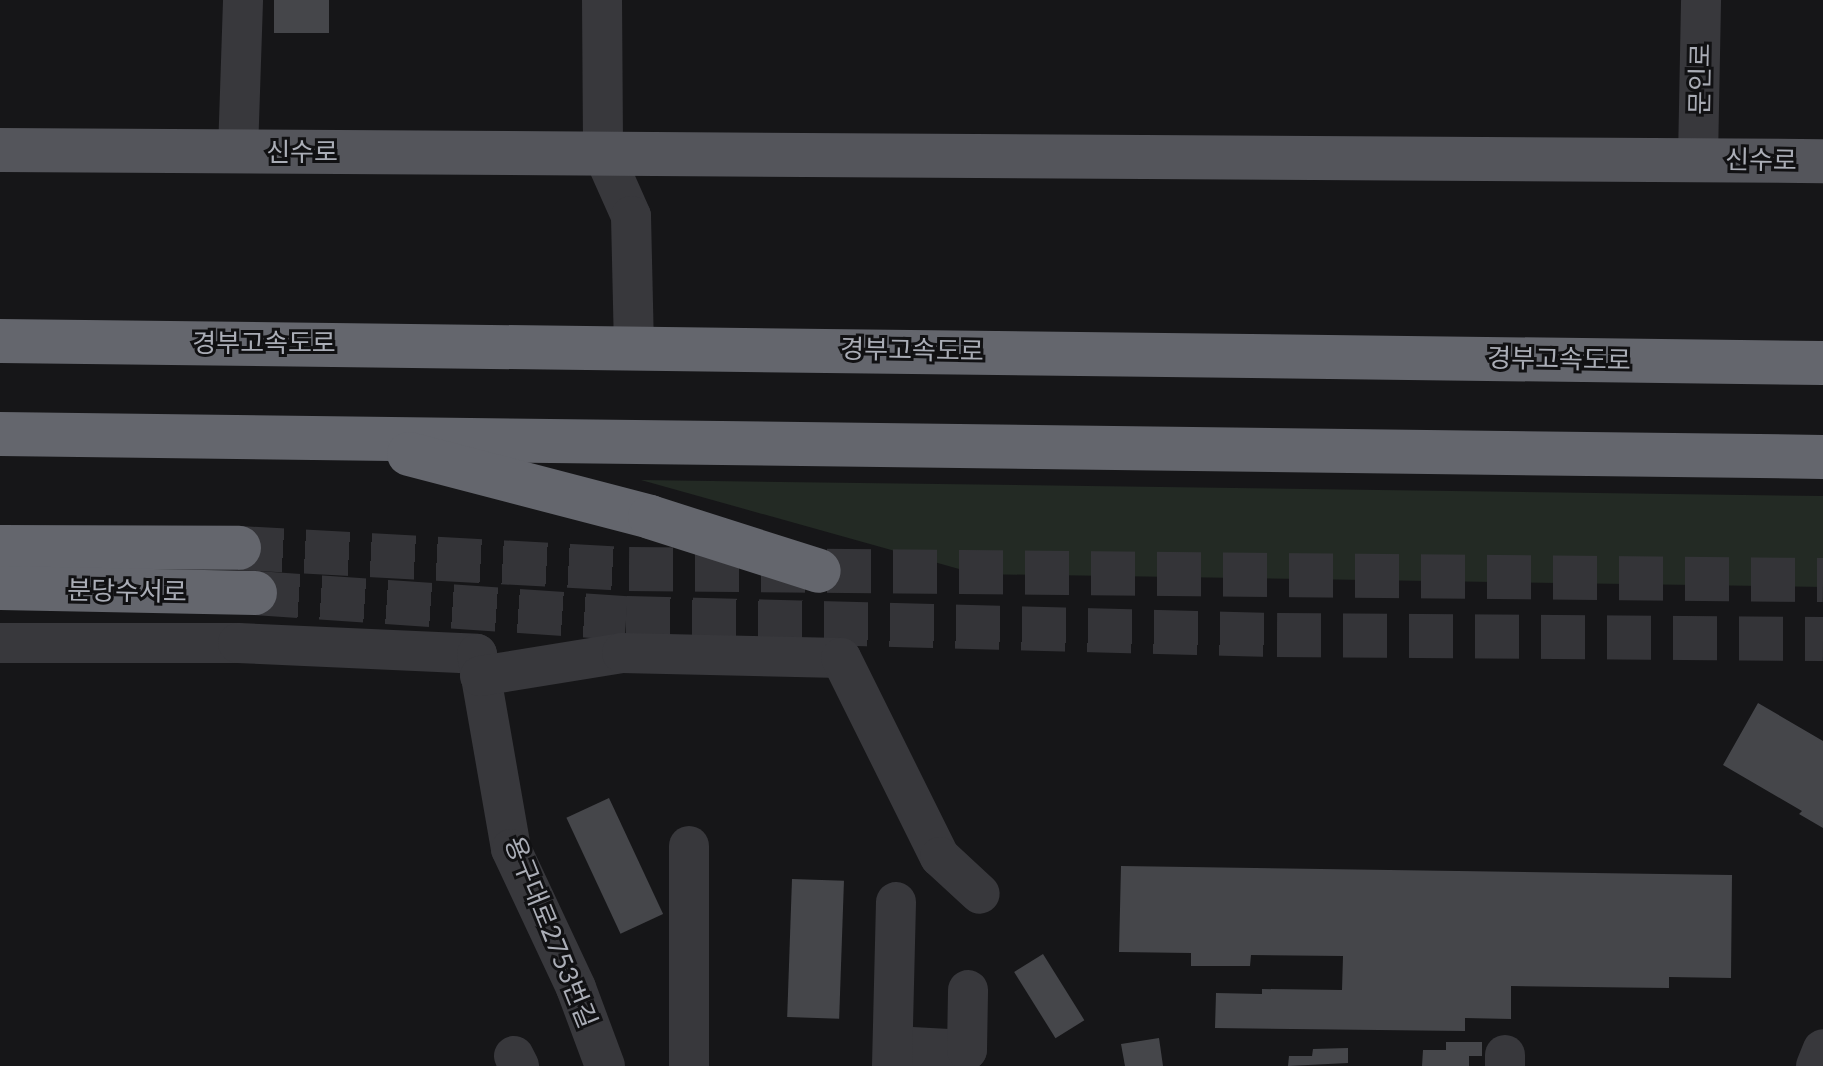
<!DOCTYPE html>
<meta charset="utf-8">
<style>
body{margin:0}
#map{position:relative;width:1823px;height:1066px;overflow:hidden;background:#161618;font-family:Lato,"Noto Sans KR",sans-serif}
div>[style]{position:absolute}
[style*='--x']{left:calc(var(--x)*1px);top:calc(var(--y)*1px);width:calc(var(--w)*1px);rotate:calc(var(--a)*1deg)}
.green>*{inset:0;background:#232a24}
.building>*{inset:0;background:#45464a;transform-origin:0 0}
.highway-tunnel>*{height:44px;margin-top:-22px;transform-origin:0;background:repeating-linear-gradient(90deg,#343438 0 44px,transparent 0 66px)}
.minor>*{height:40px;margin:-20px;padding:0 20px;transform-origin:20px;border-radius:20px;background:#38383c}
.major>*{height:44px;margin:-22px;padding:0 22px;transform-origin:22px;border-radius:22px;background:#54555b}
.highway>*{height:44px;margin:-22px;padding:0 22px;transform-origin:22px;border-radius:22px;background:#64666d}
span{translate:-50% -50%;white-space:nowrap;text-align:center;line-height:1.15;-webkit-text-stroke:6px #111113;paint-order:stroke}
.street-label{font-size:26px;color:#aaadb6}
</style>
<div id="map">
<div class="green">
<i style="clip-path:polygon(641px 480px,1823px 496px,1823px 587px,977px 574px)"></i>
</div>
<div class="building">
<i style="left:274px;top:0;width:55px;height:33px"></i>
<i style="clip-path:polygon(1758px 703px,1823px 741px,1823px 828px,1799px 814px,1802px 811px,1723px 765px)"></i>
<i style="left:609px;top:798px;width:128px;height:47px;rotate:65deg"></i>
<i style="clip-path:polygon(1121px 866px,1732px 875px,1731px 978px,1669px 977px,1669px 988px,1511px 986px,1511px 1019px,1465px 1018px,1465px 1031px,1215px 1028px,1216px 993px,1262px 994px,1262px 989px,1342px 990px,1343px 956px,1251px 955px,1250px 966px,1191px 966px,1191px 953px,1119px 952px)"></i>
<i style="left:792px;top:879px;width:52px;height:138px;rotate:2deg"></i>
<i style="left:1043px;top:954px;width:78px;height:34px;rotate:58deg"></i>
<i style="clip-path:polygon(1159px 1038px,1163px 1066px,1125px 1066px,1121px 1044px)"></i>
<i style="clip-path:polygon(1446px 1042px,1482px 1042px,1482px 1056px,1469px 1056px,1469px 1066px,1422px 1066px,1423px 1050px,1446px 1050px)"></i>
<i style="clip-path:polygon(1348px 1048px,1348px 1063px,1288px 1066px,1289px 1056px,1312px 1056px,1313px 1049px)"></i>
</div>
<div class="highway-tunnel">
<i style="--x:239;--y:548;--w:391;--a:3.1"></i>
<i style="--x:629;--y:569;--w:1194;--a:0.53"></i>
<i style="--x:255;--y:593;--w:372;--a:3.9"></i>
<i style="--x:626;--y:618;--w:651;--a:1.5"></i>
<i style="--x:1277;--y:635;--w:546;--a:0.42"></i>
</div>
<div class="minor">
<i style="--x:602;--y:0;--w:153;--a:89.6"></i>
<i style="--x:603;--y:153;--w:69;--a:66"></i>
<i style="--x:631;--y:216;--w:130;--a:88.7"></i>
<i style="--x:238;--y:152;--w:152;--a:-88.1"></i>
<i style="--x:1698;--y:159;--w:159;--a:-88.9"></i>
<i style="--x:0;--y:643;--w:238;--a:0"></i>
<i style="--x:238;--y:643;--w:239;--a:2.6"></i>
<i style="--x:477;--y:654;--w:198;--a:80.1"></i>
<i style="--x:511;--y:849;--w:153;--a:64.9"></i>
<i style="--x:576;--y:988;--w:83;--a:69.6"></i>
<i style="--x:480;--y:676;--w:144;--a:-9.2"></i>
<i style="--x:622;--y:653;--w:219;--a:1.3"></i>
<i style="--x:841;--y:658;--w:222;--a:63.6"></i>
<i style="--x:940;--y:857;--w:54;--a:42.8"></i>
<i style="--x:689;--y:846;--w:220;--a:90"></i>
<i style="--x:893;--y:1046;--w:74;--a:3.1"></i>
<i style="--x:967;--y:1050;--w:60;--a:-89"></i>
<i style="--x:514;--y:1056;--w:11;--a:63"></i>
<i style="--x:892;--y:1066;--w:164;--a:-88.6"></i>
<i style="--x:1505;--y:1066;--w:11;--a:-90"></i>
<i style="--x:1816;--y:1066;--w:18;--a:-68"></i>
</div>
<div class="major">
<i style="--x:0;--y:150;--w:1823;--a:0.35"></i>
</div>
<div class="highway">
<i style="--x:0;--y:341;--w:1823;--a:0.69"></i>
<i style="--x:0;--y:434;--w:1823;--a:0.72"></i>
<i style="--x:409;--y:454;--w:249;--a:14.6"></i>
<i style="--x:650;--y:517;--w:177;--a:17.7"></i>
<i style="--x:0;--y:547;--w:239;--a:0.2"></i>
<i style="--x:0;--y:588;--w:255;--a:1.1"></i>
</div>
<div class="street-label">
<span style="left:1700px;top:79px;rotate:-89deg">문인로</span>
<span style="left:302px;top:152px">신수로</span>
<span style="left:1761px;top:160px;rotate:1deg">신수로</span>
<span style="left:264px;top:343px">경부고속도로</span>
<span style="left:912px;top:350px;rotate:1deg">경부고속도로</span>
<span style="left:1559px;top:359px;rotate:1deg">경부고속도로</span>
<span style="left:127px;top:591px;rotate:1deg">분당수서로</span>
<span style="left:551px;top:932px;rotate:68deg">용구대로2753번길</span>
</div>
</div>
